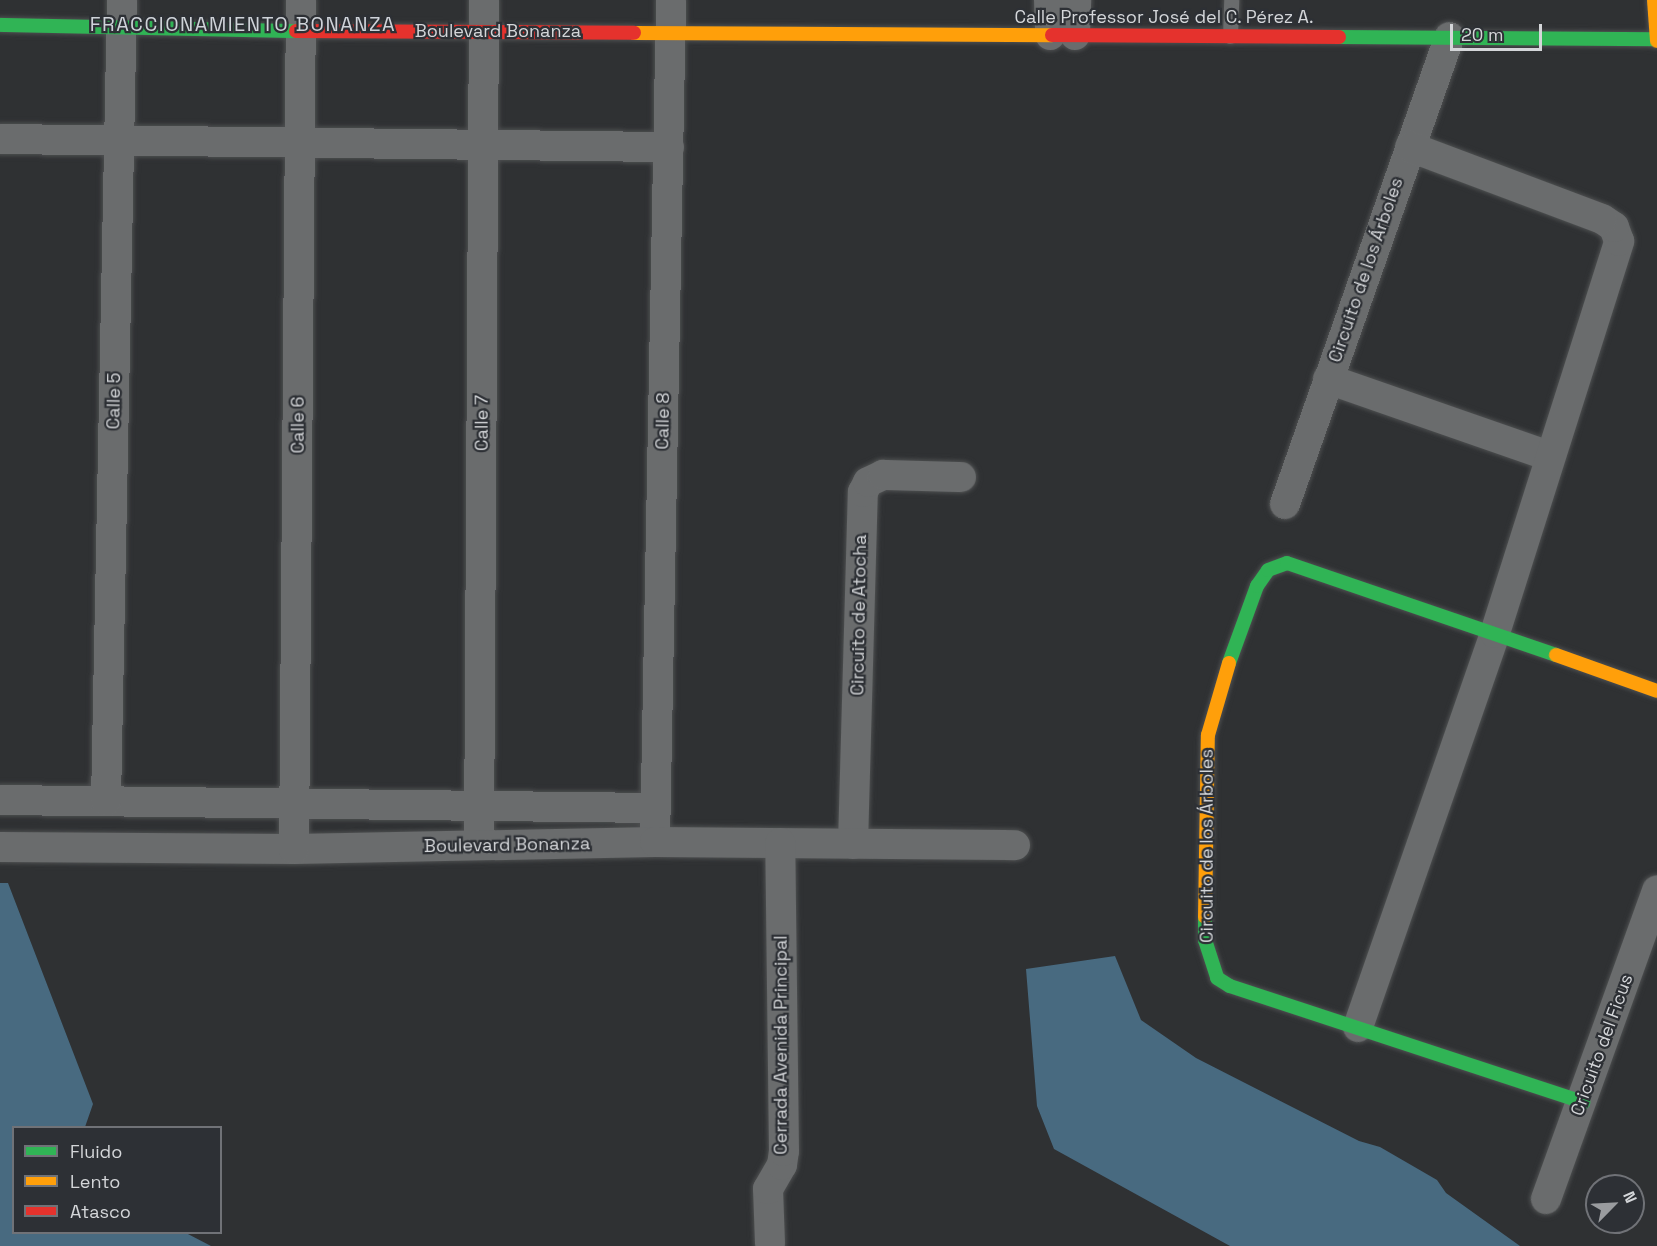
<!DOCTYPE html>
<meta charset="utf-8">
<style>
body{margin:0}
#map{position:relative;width:1657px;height:1246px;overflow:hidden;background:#2f3133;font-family:"Space Grotesk",sans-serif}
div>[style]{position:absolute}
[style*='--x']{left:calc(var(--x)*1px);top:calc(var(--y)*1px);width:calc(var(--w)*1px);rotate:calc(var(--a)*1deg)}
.water>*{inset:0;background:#486a80}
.roads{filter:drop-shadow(0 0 2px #4d4f50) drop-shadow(0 0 2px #4d4f50)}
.lane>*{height:15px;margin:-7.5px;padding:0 7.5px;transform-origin:7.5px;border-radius:7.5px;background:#6a6c6d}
.street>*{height:30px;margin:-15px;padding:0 15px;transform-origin:15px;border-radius:15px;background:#6a6c6d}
.fast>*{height:14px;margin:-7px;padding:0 7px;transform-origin:7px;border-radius:7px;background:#30b455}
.slow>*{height:14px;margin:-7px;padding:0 7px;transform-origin:7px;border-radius:7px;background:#ff9f0a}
.jam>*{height:14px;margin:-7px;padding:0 7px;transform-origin:7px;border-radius:7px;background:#e5322d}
span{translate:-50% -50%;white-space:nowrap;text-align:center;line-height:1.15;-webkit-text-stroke:4.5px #2d3035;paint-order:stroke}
.street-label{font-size:18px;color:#d4d6d9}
.neighbourhood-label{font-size:20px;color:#cfd3d9;letter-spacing:1.5px}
.legend{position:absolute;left:12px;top:1126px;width:210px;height:108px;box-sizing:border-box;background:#2d3035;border:2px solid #707277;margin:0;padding:8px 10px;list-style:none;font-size:18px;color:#d4d6d9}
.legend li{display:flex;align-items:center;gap:12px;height:30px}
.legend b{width:30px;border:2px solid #707277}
.north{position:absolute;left:1585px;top:1174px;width:60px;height:60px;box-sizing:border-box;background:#2d3035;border:2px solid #707277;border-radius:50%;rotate:66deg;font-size:16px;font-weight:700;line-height:24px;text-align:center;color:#d4d6d9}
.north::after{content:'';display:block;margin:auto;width:21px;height:27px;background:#9a9c9f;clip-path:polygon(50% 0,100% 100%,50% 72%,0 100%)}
.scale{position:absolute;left:1450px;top:24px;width:92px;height:27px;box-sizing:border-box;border:3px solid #d4d6d9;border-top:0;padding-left:8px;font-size:18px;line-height:21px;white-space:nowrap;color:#d4d6d9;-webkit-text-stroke:4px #2d3035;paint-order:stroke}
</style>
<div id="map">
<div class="water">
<i style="clip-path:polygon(0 883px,8px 883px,93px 1104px,85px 1127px,14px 1128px,14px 1232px,186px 1233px,211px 1246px,0 1246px)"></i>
<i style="clip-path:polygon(1115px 956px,1141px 1020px,1196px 1058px,1359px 1141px,1380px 1147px,1437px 1180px,1446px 1193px,1520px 1246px,1230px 1246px,1054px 1149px,1037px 1106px,1026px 969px)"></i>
</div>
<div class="roads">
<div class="lane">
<i style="--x:1230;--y:36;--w:36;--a:-88"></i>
</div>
<div class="street">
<i style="--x:1049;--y:0;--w:35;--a:88"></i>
<i style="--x:1075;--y:35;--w:35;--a:-88"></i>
<i style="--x:0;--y:139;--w:669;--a:0.69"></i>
<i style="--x:1328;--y:379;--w:234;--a:19.2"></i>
<i style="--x:1285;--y:504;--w:495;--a:-70.6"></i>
<i style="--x:0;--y:800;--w:655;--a:0.7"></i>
<i style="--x:106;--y:801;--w:801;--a:-88.86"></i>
<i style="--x:655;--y:842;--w:842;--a:-88.91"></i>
<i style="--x:853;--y:844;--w:352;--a:-88.4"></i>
<i style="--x:863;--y:492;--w:11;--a:-63"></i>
<i style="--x:868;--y:482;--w:17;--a:-25"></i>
<i style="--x:883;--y:475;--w:78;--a:1.5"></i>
<i style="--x:479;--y:845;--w:845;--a:-89.66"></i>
<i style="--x:0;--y:847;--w:294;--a:0.4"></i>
<i style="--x:294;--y:849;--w:361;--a:-1.1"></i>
<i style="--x:655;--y:842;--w:360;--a:0.5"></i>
<i style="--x:294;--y:849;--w:849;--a:-89.53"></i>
<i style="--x:1358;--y:1027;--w:417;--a:-70.8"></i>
<i style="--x:1495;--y:633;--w:411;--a:-72.4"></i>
<i style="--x:1619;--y:241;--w:15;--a:-110"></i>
<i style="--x:1614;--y:227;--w:14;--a:-146"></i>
<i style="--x:1602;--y:219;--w:205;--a:-159.4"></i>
<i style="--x:1546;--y:1199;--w:328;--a:-70.2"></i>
<i style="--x:770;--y:1243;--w:54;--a:-92.1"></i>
<i style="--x:768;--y:1189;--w:28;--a:-60"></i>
<i style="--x:782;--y:1165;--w:14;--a:-82"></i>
<i style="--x:784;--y:1151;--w:308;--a:-90.7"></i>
</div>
<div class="fast">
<i style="--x:0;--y:25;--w:296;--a:1.2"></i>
<i style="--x:1339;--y:37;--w:318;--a:0.4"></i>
<i style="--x:1229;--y:663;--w:82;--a:-70"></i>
<i style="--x:1257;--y:586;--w:19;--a:-55"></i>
<i style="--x:1268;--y:570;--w:20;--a:-20"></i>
<i style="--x:1287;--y:563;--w:284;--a:18.9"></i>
<i style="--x:1205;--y:917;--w:23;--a:90"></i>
<i style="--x:1205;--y:940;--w:40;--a:72"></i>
<i style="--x:1217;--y:978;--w:15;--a:32"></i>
<i style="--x:1230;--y:986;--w:372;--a:18.2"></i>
</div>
<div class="slow">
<i style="--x:1654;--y:0;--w:41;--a:85.8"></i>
<i style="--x:634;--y:33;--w:418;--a:0.3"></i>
<i style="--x:1556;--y:655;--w:107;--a:19.6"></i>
<i style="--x:1205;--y:917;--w:182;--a:-89.1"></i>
<i style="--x:1208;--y:735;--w:75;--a:-73.7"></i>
</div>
<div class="jam">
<i style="--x:296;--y:31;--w:338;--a:0.3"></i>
<i style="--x:1052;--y:35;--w:287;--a:0.4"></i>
</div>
</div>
<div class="street-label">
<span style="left:1164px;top:17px">Calle Professor José del C. Pérez A.</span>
<span style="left:498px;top:31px">Boulevard Bonanza</span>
<span style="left:1366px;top:270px;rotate:-71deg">Circuito de los Árboles</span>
<span style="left:114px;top:401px;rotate:-89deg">Calle 5</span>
<span style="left:663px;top:421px;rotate:-89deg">Calle 8</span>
<span style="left:482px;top:423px;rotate:-90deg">Calle 7</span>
<span style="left:298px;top:425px;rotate:-90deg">Calle 6</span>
<span style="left:859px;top:615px;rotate:-89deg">Circuito de Atocha</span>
<span style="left:507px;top:845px;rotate:-1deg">Boulevard Bonanza</span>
<span style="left:1207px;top:846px;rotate:-90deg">Circuito de los Árboles</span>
<span style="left:781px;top:1045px;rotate:-90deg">Cerrada Avenida Principal</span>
<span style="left:1602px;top:1045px;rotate:-70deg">Cricuito del Ficus</span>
</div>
<div class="neighbourhood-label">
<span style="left:243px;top:24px">FRACCIONAMIENTO BONANZA</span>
</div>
<ul class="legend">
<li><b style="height:8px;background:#30b455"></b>Fluido</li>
<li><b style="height:8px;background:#ff9f0a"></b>Lento</li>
<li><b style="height:8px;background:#e5322d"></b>Atasco</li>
</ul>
<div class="north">N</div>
<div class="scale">20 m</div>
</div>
